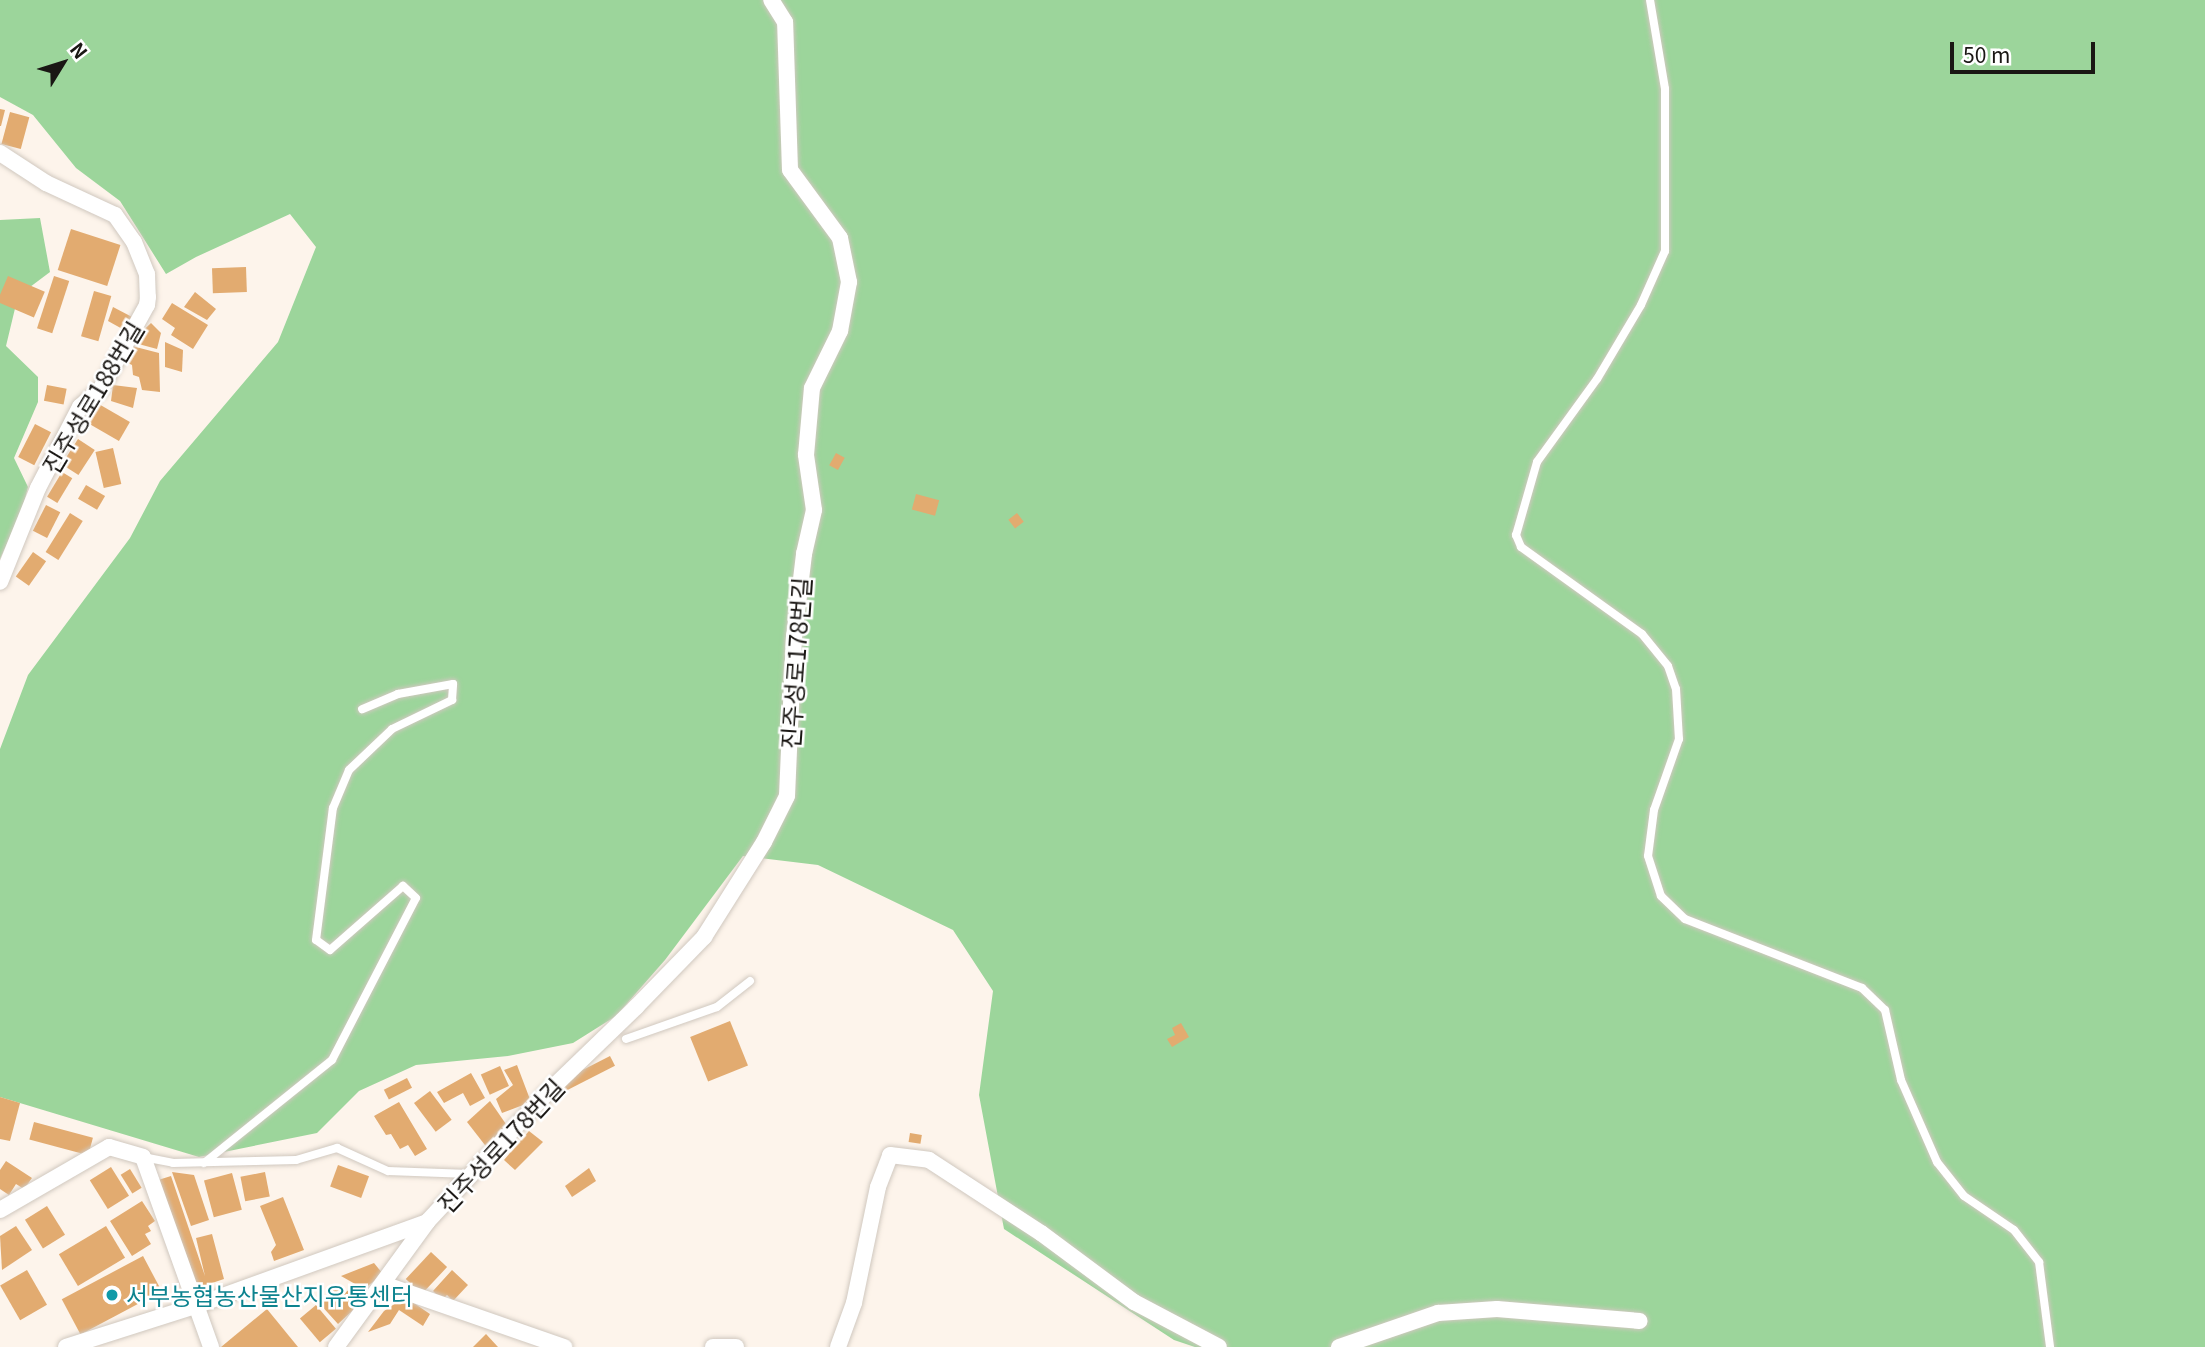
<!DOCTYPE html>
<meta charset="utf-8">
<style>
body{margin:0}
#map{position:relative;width:2205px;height:1347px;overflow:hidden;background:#fdf4eb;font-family:Georgia,"Noto Sans KR",serif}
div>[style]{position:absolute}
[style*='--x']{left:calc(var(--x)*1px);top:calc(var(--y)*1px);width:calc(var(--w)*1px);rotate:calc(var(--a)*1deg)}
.forest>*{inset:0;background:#9cd59b}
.building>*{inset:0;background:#e2ab70;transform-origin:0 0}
.roads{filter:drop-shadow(0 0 2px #d0c8bf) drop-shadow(0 0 2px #d0c8bf)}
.service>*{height:8px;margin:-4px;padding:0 4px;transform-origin:4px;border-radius:4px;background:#fff}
.minor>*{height:16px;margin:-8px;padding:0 8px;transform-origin:8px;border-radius:8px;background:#fff}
.dots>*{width:19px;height:19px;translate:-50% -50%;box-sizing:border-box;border:4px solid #fff;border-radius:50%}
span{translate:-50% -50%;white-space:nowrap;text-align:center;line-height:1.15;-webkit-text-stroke:5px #fff;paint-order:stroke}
.street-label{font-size:24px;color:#1a1714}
.culture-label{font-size:24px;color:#0d838f}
.left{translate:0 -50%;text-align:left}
.north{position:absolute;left:28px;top:28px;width:70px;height:70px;-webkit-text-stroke:5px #fff;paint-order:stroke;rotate:52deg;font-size:19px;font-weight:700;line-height:28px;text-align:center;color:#1a1714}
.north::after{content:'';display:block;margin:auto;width:24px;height:32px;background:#1a1714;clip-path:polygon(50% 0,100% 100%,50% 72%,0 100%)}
.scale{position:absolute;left:1950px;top:42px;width:145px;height:32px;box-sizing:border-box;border:4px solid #1a1714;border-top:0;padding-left:9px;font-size:21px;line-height:24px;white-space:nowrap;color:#1a1714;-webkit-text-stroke:5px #fff;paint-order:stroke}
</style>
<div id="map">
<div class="forest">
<i style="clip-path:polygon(0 0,2205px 0,2205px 1347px,1195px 1347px,1174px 1340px,1004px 1229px,979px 1095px,993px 991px,953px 930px,818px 865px,743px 856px,665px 960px,616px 1016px,573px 1043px,508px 1056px,416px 1065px,359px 1091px,317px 1133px,199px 1157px,0 1097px,0 749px,28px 675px,130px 538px,160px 481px,278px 342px,316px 247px,290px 214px,196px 257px,166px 274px,120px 201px,76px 168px,33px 115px,0 97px)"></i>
<i style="clip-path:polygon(40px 218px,50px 272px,18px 296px,6px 346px,38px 377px,38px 402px,14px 458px,28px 487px,22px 510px,0 559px,0 220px)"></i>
</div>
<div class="building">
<i style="clip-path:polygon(0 109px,5px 110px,1px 126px,0 126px)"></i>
<i style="left:10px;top:112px;width:20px;height:33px;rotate:15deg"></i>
<i style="left:71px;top:229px;width:52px;height:43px;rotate:18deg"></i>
<i style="left:246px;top:267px;width:25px;height:34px;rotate:88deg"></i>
<i style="left:8px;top:276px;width:40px;height:28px;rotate:23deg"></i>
<i style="left:54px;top:276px;width:16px;height:55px;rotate:18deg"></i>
<i style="left:94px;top:291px;width:18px;height:47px;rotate:16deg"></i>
<i style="clip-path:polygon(195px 292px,216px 309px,207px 320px,184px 307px)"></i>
<i style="clip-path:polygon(172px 303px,208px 325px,193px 349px,171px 335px,175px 328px,162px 319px)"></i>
<i style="clip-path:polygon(113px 307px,134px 318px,126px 331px,108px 321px)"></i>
<i style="clip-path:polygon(151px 323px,161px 333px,157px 349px,131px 342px)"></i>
<i style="clip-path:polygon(165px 342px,183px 350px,182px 372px,165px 367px)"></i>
<i style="clip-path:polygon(128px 345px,159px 353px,160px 392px,142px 390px,139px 377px,133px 375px,132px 365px,122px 360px)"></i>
<i style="left:47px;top:385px;width:20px;height:16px;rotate:11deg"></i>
<i style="clip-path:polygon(113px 385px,137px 388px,133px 408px,111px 401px)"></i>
<i style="left:97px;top:403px;width:38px;height:22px;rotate:30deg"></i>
<i style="left:35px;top:424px;width:18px;height:37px;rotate:27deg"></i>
<i style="left:78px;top:439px;width:20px;height:30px;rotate:33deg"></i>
<i style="left:113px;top:448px;width:37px;height:18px;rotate:77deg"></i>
<i style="left:836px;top:453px;width:10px;height:14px;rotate:29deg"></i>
<i style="left:62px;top:472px;width:12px;height:29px;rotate:31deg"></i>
<i style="left:86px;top:485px;width:22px;height:16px;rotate:30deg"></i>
<i style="left:916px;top:494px;width:24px;height:16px;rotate:15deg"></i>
<i style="left:46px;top:505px;width:16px;height:29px;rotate:27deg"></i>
<i style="left:70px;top:513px;width:15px;height:46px;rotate:32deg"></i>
<i style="left:1017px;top:513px;width:11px;height:11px;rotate:52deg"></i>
<i style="left:33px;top:552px;width:16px;height:30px;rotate:35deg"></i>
<i style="left:730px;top:1021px;width:48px;height:43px;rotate:68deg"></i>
<i style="clip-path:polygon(1181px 1023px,1189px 1037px,1172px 1047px,1167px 1039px,1175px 1035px,1172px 1028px)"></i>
<i style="left:610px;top:1056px;width:11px;height:55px;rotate:63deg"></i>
<i style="clip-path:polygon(517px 1065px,531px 1102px,502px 1113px,496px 1099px,513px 1085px,504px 1070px)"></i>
<i style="left:500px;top:1066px;width:22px;height:21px;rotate:66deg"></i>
<i style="clip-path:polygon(471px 1073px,485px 1098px,470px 1106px,463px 1093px,444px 1103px,437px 1092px)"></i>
<i style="left:407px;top:1078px;width:11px;height:26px;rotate:63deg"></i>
<i style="left:430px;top:1091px;width:36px;height:20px;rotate:53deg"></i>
<i style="clip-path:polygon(0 1097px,20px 1103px,10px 1141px,0 1139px)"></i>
<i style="clip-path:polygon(490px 1101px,508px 1127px,488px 1149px,467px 1122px)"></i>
<i style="clip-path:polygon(399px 1102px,427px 1149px,415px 1156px,408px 1145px,400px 1149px,391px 1134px,386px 1135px,374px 1116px)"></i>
<i style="left:34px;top:1122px;width:61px;height:18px;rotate:15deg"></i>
<i style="clip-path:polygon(529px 1131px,543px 1142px,515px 1170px,504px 1160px)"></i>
<i style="left:910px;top:1133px;width:12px;height:9px;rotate:9deg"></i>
<i style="clip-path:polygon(6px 1161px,32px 1178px,24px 1189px,16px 1184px,9px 1195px,0 1189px,0 1170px)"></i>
<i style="left:338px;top:1165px;width:33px;height:23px;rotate:20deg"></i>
<i style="left:111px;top:1167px;width:34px;height:25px;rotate:58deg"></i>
<i style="clip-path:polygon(589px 1168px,596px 1181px,572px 1197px,565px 1186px)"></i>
<i style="left:130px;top:1169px;width:22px;height:11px;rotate:58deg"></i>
<i style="clip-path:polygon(172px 1172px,194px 1175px,209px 1220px,191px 1226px)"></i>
<i style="left:265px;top:1172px;width:25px;height:25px;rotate:79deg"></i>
<i style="left:232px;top:1173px;width:38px;height:29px;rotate:75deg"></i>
<i style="clip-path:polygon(171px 1176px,205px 1276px,196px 1238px,212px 1234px,224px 1279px,197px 1288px,155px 1181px)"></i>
<i style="clip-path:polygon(283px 1197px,304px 1250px,274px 1261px,271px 1252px,276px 1245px,260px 1206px)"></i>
<i style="clip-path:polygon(142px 1201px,155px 1221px,148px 1226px,151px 1231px,145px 1234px,151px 1244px,132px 1256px,110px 1221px)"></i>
<i style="left:47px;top:1206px;width:34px;height:26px;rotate:58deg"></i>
<i style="clip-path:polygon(16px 1226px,32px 1250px,2px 1270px,0 1236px)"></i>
<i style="left:106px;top:1226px;width:37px;height:55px;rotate:59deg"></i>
<i style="left:431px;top:1252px;width:22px;height:37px;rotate:43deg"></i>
<i style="left:143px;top:1256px;width:40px;height:92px;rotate:62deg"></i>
<i style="clip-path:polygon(374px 1263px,383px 1274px,364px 1289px,341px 1276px)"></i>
<i style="left:27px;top:1270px;width:40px;height:31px;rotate:60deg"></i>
<i style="clip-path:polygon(452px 1270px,468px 1285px,453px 1301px,447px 1295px,442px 1300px,433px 1291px)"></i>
<i style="clip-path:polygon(338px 1286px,345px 1293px,352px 1287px,364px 1300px,338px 1324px,319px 1303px)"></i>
<i style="clip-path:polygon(405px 1297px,430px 1314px,423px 1326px,399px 1310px,390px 1324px,368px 1332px,384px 1311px)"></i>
<i style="left:316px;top:1305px;width:31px;height:21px;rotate:50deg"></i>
<i style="clip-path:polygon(267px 1309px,298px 1347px,221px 1347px)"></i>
<i style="clip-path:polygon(486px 1334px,498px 1347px,473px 1347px)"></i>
</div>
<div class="roads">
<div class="service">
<i style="--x:1650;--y:0;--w:90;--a:80.4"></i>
<i style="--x:1665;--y:89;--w:162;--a:90"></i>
<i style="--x:1665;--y:251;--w:59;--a:114"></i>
<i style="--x:1641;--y:305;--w:86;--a:120.7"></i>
<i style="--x:1597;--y:379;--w:102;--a:125.9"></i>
<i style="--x:1537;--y:462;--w:76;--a:106"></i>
<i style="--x:1516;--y:535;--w:13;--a:67"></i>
<i style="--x:1521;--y:547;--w:149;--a:35.7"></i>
<i style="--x:1642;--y:634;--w:41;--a:50.9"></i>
<i style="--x:1668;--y:666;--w:24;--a:71"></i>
<i style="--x:1676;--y:689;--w:50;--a:86.6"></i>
<i style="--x:1679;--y:739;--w:75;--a:109.4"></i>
<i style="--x:1654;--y:810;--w:46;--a:97.4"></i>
<i style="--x:1648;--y:856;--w:42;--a:72"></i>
<i style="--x:1661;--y:896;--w:33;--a:44"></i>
<i style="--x:1685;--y:919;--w:190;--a:21.3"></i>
<i style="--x:1862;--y:988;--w:32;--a:44"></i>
<i style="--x:1885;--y:1010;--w:72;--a:77.1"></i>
<i style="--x:1901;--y:1080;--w:90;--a:66.3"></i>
<i style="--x:1937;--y:1162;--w:43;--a:51.5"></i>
<i style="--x:1964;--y:1196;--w:60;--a:34.2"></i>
<i style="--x:2014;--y:1230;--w:41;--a:52"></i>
<i style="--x:2039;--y:1262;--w:86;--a:82.6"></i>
<i style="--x:626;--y:1039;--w:96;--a:-19.4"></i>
<i style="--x:717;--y:1007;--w:42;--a:-38.2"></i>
<i style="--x:143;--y:1157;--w:31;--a:11"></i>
<i style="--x:173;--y:1163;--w:123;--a:-1.4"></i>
<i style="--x:296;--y:1160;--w:43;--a:-16.3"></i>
<i style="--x:337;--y:1148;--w:56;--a:24.3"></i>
<i style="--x:388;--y:1171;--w:81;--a:2.1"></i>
<i style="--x:204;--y:1163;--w:164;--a:-38.8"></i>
<i style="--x:332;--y:1060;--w:182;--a:-62.6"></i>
<i style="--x:416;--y:898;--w:18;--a:-137"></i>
<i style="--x:403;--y:886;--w:97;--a:138.8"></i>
<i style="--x:330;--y:950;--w:17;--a:-144"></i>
<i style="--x:316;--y:940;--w:133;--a:-82.7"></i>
<i style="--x:333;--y:808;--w:41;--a:-67.2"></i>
<i style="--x:349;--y:770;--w:59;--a:-43.6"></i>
<i style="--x:392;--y:729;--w:67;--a:-25.8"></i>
<i style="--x:452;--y:700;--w:16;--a:-86"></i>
<i style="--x:453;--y:684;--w:56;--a:169.7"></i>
<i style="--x:398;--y:694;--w:39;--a:157"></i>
</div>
<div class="minor">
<i style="--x:0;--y:153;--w:55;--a:33.1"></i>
<i style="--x:46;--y:183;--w:76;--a:24.9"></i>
<i style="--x:115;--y:215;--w:33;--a:55"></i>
<i style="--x:134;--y:242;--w:35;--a:68"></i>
<i style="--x:147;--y:274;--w:23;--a:88"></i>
<i style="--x:148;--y:297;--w:8;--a:97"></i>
<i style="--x:147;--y:305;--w:97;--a:118.9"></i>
<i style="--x:100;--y:390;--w:26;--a:140"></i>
<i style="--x:80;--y:407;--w:91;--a:117.4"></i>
<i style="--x:38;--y:488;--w:101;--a:112"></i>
<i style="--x:0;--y:1210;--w:126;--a:-30"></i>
<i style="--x:109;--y:1147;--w:35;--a:16"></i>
<i style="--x:143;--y:1157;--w:202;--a:70.3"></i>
<i style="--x:383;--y:1284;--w:192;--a:19.2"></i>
<i style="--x:66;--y:1347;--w:135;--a:-17.6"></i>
<i style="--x:195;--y:1306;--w:247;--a:-19.9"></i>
<i style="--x:336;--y:1347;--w:155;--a:-53.9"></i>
<i style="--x:427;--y:1222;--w:173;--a:-47.1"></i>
<i style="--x:545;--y:1095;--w:127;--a:-44"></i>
<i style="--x:636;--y:1007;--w:98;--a:-45.8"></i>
<i style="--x:704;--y:937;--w:112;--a:-57.7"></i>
<i style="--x:764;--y:842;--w:51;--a:-63.4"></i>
<i style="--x:787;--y:796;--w:159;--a:-87.5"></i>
<i style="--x:794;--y:637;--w:84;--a:-83.1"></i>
<i style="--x:804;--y:554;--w:45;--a:-77.2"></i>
<i style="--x:814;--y:510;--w:56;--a:-98.3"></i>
<i style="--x:806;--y:455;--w:67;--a:-84.9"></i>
<i style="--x:812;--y:388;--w:64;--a:-63.8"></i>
<i style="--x:840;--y:331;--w:50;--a:-79.6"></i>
<i style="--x:849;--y:282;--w:45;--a:-101.6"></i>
<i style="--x:840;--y:238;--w:84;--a:-126.3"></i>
<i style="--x:790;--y:170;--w:148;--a:-91.9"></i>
<i style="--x:785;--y:22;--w:26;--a:-122"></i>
<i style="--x:713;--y:1347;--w:23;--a:0"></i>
<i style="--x:838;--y:1347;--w:47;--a:-70"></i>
<i style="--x:854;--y:1303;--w:118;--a:-78.3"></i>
<i style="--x:878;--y:1187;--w:34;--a:-69"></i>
<i style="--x:890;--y:1155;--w:39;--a:7"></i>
<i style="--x:929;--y:1160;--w:134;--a:33.1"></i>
<i style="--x:1041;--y:1233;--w:116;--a:36.6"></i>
<i style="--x:1134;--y:1302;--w:96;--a:27.9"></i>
<i style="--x:1339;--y:1347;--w:105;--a:-19"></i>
<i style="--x:1438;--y:1313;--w:59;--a:-3.9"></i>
<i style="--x:1497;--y:1309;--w:143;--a:4.8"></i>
</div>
</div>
<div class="dots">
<i style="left:112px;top:1295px;background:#0f9aa8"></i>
</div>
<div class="street-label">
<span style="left:92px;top:397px;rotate:-59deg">진주성로188번길</span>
<span style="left:795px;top:663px;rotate:-86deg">진주성로178번길</span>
<span style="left:500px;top:1145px;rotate:-47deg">진주성로178번길</span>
</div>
<div class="culture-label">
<span class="left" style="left:126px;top:1295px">서부농협농산물산지유통센터</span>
</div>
<div class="north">N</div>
<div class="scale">50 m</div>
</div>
